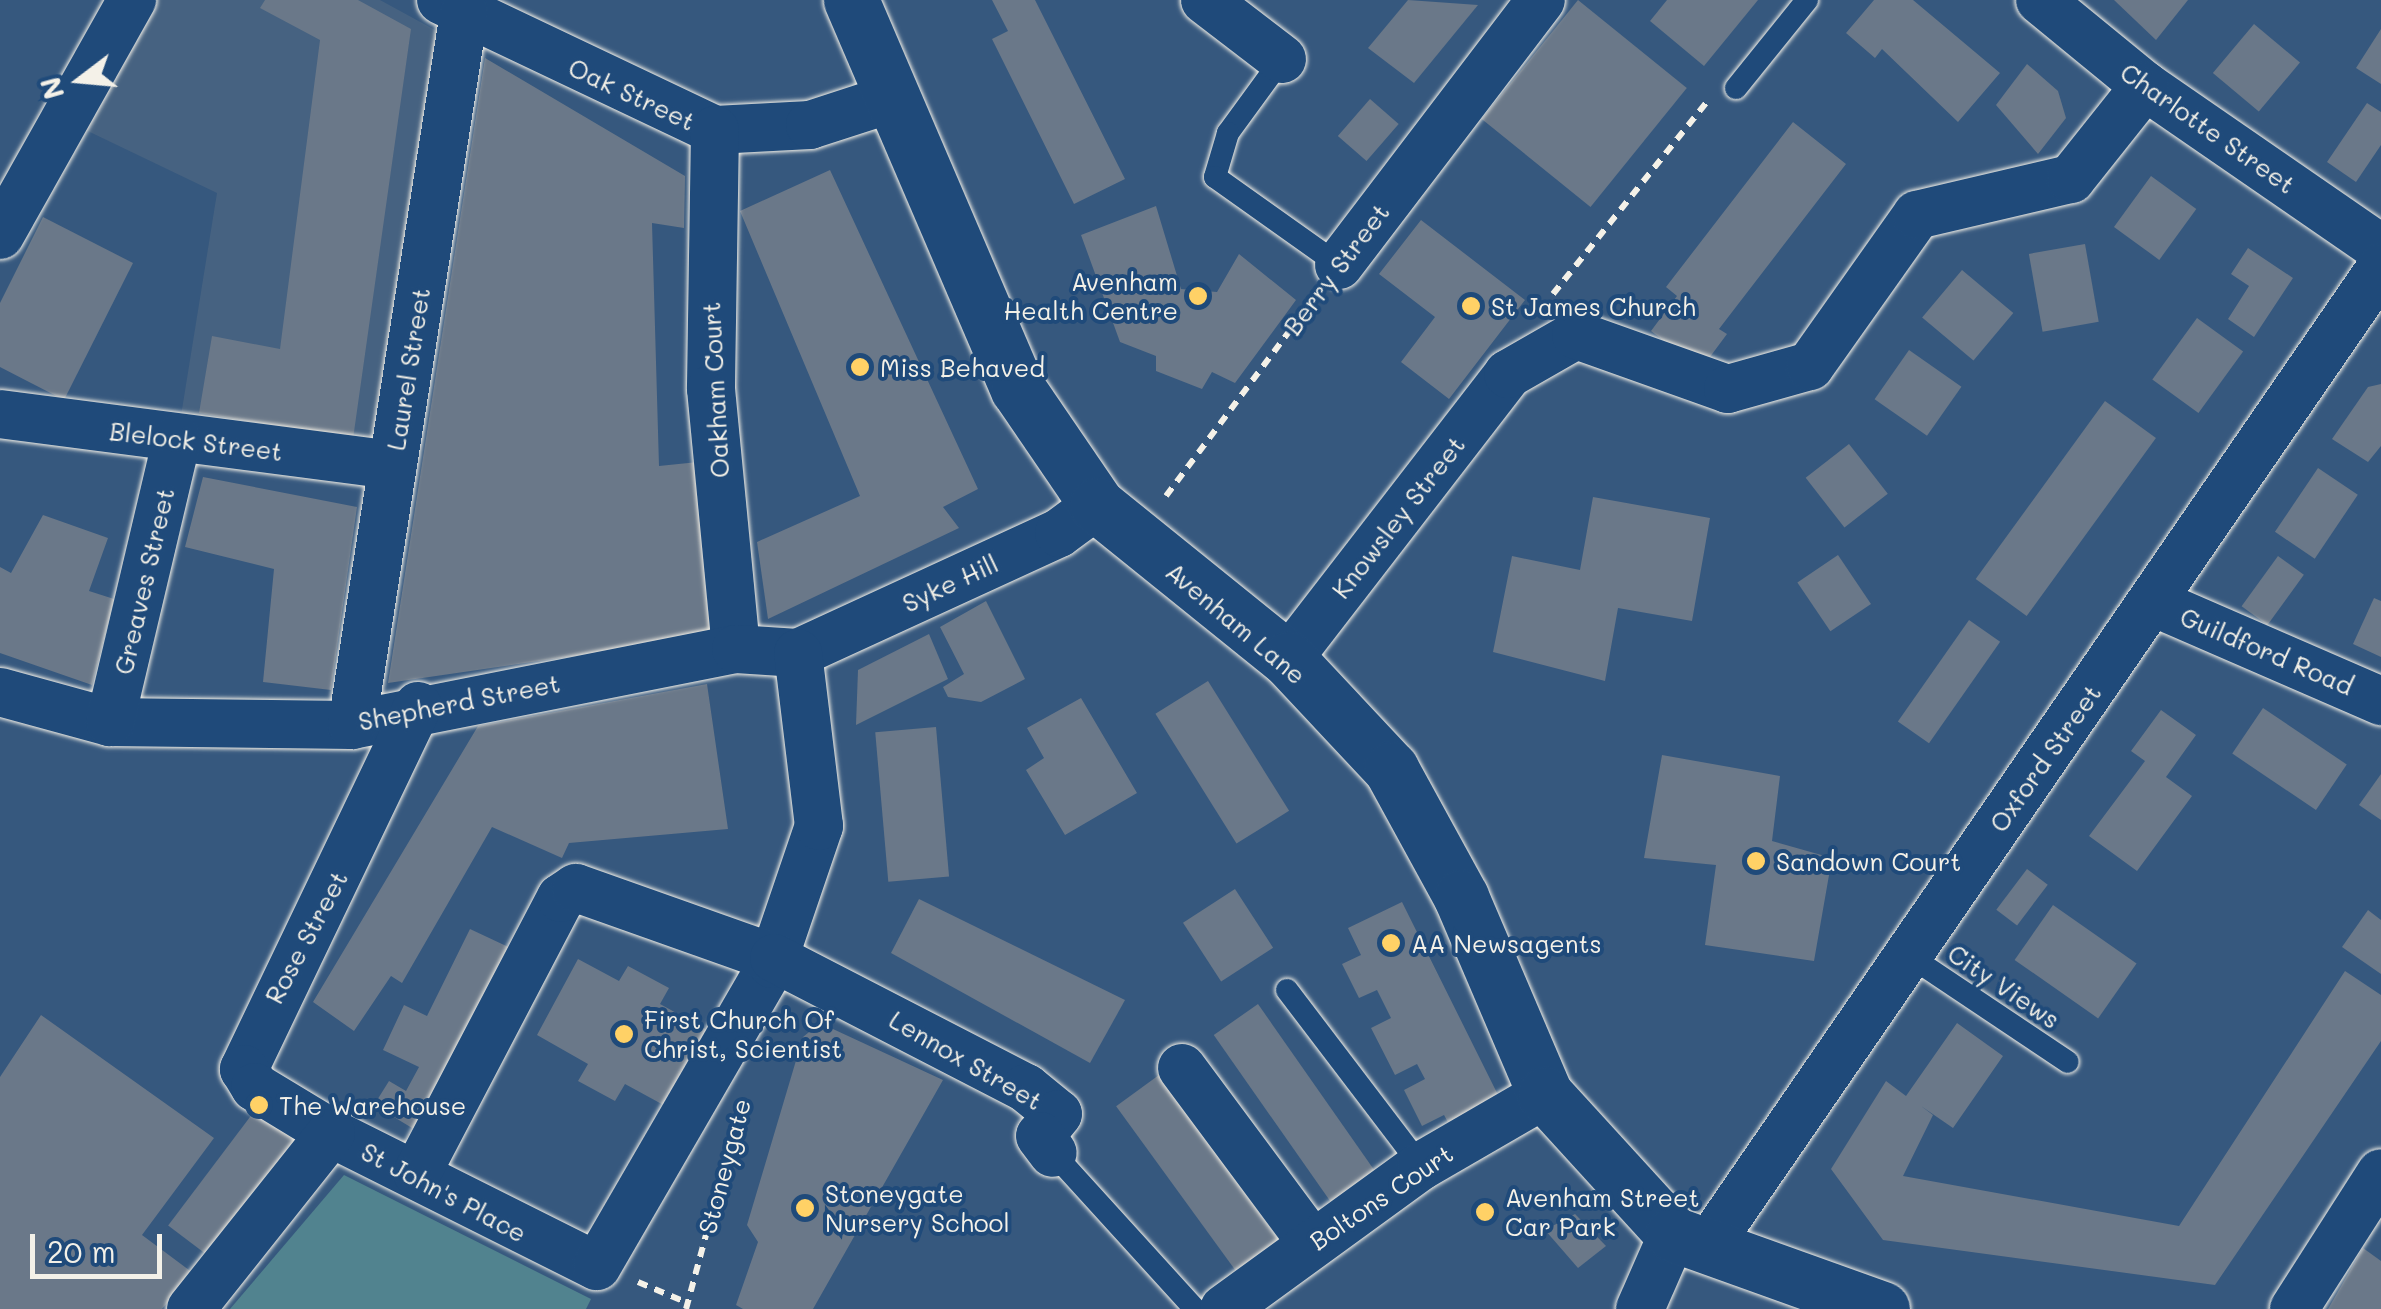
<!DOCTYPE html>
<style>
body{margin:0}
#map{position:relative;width:2381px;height:1309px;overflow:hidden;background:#36587e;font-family:Mali,sans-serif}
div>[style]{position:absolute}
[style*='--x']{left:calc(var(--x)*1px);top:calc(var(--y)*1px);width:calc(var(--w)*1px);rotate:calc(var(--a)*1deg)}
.built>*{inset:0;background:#466281}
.green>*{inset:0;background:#51838f}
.building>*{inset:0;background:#6a7889;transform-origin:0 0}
.path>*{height:6px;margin-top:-3px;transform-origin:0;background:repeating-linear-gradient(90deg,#f4f1e8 0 10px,transparent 0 18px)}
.roads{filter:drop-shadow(0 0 2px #f4f1e8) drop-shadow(0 0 2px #f4f1e8)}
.service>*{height:22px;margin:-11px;padding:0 11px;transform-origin:11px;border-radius:11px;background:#1f4a7a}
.minor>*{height:48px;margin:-24px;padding:0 24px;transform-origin:24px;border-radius:24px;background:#1f4a7a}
.tertiary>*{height:55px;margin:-27.5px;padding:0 27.5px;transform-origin:27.5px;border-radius:27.5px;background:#1f4a7a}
.dots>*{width:28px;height:28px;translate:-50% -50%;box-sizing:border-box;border:5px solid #1f4a7a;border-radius:50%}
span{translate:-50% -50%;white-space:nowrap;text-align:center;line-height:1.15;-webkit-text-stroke:8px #1f4a7a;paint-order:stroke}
.street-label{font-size:25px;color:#f4f1e8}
.poi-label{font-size:25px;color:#f4f1e8}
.right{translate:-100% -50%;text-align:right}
.left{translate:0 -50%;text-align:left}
.north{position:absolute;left:30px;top:30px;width:100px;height:100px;-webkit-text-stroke:8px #1f4a7a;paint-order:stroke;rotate:254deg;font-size:28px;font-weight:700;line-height:40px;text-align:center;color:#f4f1e8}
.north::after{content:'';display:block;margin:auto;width:35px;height:45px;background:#f4f1e8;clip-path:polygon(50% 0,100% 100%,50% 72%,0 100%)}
.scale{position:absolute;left:30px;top:1234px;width:132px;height:45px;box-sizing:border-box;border:5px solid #f4f1e8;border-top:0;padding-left:12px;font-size:30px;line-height:35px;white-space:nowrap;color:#f4f1e8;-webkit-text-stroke:8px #1f4a7a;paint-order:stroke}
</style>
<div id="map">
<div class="built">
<i style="clip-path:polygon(138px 0,380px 0,446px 36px,379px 454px,179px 428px,217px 193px,69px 122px)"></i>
</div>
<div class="green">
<i style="clip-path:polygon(344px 1175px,591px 1299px,586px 1309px,230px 1309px)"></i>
</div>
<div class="building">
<i style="clip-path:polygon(265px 0,358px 0,411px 29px,353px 439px,199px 413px,212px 336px,280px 349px,320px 40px,260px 8px)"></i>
<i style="clip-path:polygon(992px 0,1035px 0,1125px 179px,1074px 204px,992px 39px,1008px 31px)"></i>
<i style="clip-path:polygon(1408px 0,1478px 5px,1414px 83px,1368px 48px)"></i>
<i style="left:1578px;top:0;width:140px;height:153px;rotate:39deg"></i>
<i style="clip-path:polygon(1667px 0,1758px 0,1704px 66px,1650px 21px)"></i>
<i style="clip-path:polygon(1874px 0,1913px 0,2000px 73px,1958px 122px,1882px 49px,1875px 58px,1846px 33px)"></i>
<i style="clip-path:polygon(2114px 0,2188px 0,2156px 40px)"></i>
<i style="left:2254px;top:24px;width:60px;height:64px;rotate:40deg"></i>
<i style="clip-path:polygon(2381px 29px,2381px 84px,2356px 68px)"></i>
<i style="clip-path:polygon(485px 58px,685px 176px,684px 228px,652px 223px,659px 466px,698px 462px,719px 635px,388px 683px)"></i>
<i style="clip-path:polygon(2027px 64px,2058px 91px,2066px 118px,2038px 154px,1996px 105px)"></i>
<i style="left:1370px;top:99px;width:38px;height:49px;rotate:41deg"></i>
<i style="clip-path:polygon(2367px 103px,2381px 112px,2381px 145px,2356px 182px,2327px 162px)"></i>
<i style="clip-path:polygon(1793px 122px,1846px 164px,1719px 329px,1727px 334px,1701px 369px,1651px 331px,1677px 296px,1666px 287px)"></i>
<i style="clip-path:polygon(830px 170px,978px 489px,943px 507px,959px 528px,768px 619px,757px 542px,860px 496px,740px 211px)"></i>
<i style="left:2151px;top:176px;width:56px;height:63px;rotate:36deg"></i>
<i style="clip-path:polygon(1156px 206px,1181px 289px,1217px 292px,1239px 254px,1296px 300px,1235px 383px,1212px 372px,1202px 389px,1156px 371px,1156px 356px,1120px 342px,1081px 235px)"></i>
<i style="clip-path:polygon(43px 217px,133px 263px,64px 400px,0 367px,0 303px)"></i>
<i style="clip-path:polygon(1421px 220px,1525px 300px,1449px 399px,1401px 362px,1435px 317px,1379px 274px)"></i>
<i style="left:2085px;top:244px;width:79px;height:57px;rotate:80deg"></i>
<i style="clip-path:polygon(2248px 248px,2293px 278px,2254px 337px,2228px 319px,2249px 286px,2231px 274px)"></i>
<i style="left:1962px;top:270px;width:67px;height:62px;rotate:40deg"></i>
<i style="left:2197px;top:318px;width:57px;height:76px;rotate:36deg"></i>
<i style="left:1909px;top:350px;width:64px;height:60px;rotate:35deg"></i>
<i style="clip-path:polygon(2381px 384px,2381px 446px,2368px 462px,2332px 439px,2368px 387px)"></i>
<i style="left:2105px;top:401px;width:63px;height:220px;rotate:36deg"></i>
<i style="left:1849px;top:444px;width:63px;height:55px;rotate:52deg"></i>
<i style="left:2318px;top:468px;width:48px;height:77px;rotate:34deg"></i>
<i style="clip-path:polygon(203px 477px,357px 507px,331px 690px,263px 682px,274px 569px,185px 547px)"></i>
<i style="clip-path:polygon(1593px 497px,1710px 518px,1692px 621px,1618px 608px,1605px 681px,1493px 652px,1512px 556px,1580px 570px)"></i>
<i style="clip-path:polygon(43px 515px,108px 538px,89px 591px,114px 599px,92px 685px,0 653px,0 567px,11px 573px)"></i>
<i style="left:1838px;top:555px;width:59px;height:49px;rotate:56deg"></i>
<i style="left:2278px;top:556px;width:32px;height:62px;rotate:36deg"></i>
<i style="clip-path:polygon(2374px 598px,2381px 601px,2381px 657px,2353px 644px)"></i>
<i style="clip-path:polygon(986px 601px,1025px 679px,981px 702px,948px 697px,943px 687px,964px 674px,940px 627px)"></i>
<i style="left:1969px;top:620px;width:38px;height:124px;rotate:35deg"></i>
<i style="clip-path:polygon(929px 634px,948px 679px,856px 725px,858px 670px)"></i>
<i style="left:1208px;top:681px;width:153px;height:62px;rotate:58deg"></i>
<i style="clip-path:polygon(707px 684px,728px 829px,569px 843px,562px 858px,492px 827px,402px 983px,391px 976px,354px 1031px,313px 1002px,478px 726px)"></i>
<i style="clip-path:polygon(1081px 698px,1137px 793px,1065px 835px,1026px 770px,1044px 758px,1027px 728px)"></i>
<i style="left:2263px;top:708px;width:101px;height:55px;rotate:34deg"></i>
<i style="clip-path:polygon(2161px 710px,2196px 735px,2166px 777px,2192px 796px,2137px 871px,2089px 836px,2145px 761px,2131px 751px)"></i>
<i style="left:936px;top:727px;width:150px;height:61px;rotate:85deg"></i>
<i style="clip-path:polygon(1662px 755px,1780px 776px,1772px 841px,1832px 858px,1814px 961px,1705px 945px,1716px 865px,1644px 858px)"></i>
<i style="clip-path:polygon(2381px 774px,2381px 820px,2359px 805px)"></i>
<i style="left:2027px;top:869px;width:26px;height:51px;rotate:37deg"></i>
<i style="left:1235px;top:889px;width:70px;height:62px;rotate:57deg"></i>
<i style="clip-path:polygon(919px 899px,1125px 1000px,1090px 1063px,891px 953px)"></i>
<i style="clip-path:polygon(1402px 902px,1504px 1107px,1456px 1137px,1444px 1115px,1422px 1126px,1404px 1090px,1425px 1079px,1417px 1064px,1395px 1075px,1371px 1028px,1391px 1018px,1377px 990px,1359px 998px,1342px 964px,1361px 955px,1348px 928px)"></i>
<i style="left:2053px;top:905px;width:102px;height:67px;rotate:35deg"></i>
<i style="clip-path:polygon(2368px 910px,2381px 920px,2381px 974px,2342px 947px)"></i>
<i style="clip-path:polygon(470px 929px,521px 953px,422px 1134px,374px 1105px,389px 1081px,406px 1091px,419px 1067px,383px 1050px,404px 1005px,427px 1016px)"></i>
<i style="clip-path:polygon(578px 959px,619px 981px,628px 966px,669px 988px,660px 1004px,711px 1032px,669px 1108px,625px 1084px,615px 1101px,578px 1081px,588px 1064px,537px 1035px)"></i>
<i style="clip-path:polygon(2345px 971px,2381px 995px,2381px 1041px,2215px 1285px,1883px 1240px,1831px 1169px,1886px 1081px,1906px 1096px,1957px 1023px,2003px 1056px,1953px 1128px,1921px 1106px,1933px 1115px,1903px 1176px,2179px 1226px)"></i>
<i style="left:1258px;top:1004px;width:219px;height:54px;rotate:55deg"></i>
<i style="clip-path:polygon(41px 1015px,214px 1138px,142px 1235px,193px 1273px,162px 1309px,0 1309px,0 1077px)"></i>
<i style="clip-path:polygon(820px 1023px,943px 1080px,813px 1309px,743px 1309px,736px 1305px,758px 1242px,747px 1225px,803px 1037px)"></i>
<i style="left:1159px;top:1075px;width:220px;height:53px;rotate:54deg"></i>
<i style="left:259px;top:1105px;width:53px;height:151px;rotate:37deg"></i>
<i style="clip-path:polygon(1575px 1214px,1606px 1246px,1578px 1268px,1545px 1230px)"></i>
<i style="clip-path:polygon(2363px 1248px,2381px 1261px,2381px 1309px,2328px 1309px)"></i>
</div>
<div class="path">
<i style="--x:1553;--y:294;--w:250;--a:-51.3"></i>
<i style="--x:1166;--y:496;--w:247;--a:-53.2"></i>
<i style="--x:638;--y:1282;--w:54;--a:22.8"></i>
<i style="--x:686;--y:1309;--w:188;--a:-74.9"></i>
</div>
<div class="roads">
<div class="service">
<i style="--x:1282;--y:59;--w:92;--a:126.1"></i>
<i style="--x:1228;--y:133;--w:46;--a:106.5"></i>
<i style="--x:1215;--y:177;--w:152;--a:35.4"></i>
<i style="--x:1736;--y:88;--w:113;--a:-51.1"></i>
<i style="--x:1908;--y:955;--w:192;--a:33.8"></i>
<i style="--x:1287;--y:990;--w:221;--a:52.7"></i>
<i style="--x:1053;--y:1153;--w:211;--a:47.7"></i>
</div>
<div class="minor">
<i style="--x:441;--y:0;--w:303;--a:25.4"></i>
<i style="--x:715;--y:130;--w:95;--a:-3"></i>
<i style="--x:810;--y:125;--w:87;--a:-18"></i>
<i style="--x:1205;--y:0;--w:97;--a:37.5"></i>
<i style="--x:2040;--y:0;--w:136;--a:39.3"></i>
<i style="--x:2145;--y:86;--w:287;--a:34.6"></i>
<i style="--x:715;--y:130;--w:259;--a:90.9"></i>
<i style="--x:711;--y:389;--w:261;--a:84.5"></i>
<i style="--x:0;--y:235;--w:270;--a:-60.7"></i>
<i style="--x:1339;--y:265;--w:333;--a:-52.7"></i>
<i style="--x:0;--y:414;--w:396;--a:7.4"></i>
<i style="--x:2153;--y:602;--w:249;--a:23.5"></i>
<i style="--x:1288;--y:659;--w:360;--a:-52.3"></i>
<i style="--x:1508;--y:374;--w:78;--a:-29.8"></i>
<i style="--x:1576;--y:335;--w:161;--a:19.6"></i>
<i style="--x:1728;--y:389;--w:85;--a:-15.7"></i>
<i style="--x:1810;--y:366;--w:185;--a:-54.7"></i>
<i style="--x:1917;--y:215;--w:158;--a:-13.2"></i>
<i style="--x:2071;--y:179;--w:119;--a:-51.5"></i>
<i style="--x:0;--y:692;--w:114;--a:15.3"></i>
<i style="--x:110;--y:722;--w:242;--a:0.7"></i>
<i style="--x:352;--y:725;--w:391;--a:-11.2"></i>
<i style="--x:736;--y:649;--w:62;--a:3.7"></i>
<i style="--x:798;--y:653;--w:287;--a:-24.7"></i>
<i style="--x:1059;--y:533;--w:47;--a:-36.4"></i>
<i style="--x:418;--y:706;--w:403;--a:115.6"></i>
<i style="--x:244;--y:1069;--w:21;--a:59"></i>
<i style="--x:255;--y:1087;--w:89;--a:31.2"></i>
<i style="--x:331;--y:1133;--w:297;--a:26.6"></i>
<i style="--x:597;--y:1266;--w:349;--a:-59.9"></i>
<i style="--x:772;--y:964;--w:146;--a:-71.2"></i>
<i style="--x:819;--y:826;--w:174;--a:-96.9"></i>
<i style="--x:110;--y:722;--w:291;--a:-76.7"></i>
<i style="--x:352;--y:725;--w:721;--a:-81.06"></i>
<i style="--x:1182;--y:1068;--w:218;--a:53.4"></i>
<i style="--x:417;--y:1173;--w:310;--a:-62.4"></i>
<i style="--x:561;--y:898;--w:18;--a:-34"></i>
<i style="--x:576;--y:888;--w:210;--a:19.5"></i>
<i style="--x:774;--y:958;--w:284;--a:27.3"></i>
<i style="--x:1026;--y:1088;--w:41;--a:39.1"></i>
<i style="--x:1058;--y:1114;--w:28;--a:129"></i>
<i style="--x:1040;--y:1136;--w:21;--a:53"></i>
<i style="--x:1708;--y:1246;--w:1187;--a:-55.47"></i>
<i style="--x:191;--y:1309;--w:225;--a:-51.5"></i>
<i style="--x:1224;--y:1309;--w:243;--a:-36"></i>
<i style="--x:1421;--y:1166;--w:143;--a:-30.1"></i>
<i style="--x:1640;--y:1309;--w:82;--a:-66.3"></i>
<i style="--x:2294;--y:1309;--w:161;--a:-57.4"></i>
</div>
<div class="tertiary">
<i style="--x:851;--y:0;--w:423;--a:66.8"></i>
<i style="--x:1018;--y:389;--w:140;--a:55.7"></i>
<i style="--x:1097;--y:505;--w:245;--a:38.9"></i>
<i style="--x:1288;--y:659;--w:151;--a:46.9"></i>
<i style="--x:1391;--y:769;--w:146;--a:61.3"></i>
<i style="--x:1461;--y:897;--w:214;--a:66.9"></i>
<i style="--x:1545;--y:1094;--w:190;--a:47.6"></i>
<i style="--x:1673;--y:1234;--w:222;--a:19.7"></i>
</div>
</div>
<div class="dots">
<i style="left:1198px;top:296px;background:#ffd166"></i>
<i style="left:1471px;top:306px;background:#ffd166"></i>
<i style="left:860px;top:367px;background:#ffd166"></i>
<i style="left:1756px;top:861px;background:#ffd166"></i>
<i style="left:1391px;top:943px;background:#ffd166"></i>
<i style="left:624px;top:1034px;background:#ffd166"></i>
<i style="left:259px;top:1105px;background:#ffd166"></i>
<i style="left:805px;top:1208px;background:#ffd166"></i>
<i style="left:1485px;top:1212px;background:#ffd166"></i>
</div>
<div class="street-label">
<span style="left:632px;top:94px;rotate:25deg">Oak Street</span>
<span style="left:2208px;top:128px;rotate:35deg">Charlotte Street</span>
<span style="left:1336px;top:269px;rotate:-53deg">Berry Street</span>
<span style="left:408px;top:369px;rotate:-81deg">Laurel Street</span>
<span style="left:715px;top:390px;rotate:-93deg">Oakham Court</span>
<span style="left:196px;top:441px;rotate:7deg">Blelock Street</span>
<span style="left:1398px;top:517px;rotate:-52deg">Knowsley Street</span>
<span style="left:144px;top:581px;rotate:-77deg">Greaves Street</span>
<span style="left:950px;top:583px;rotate:-25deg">Syke Hill</span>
<span style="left:1236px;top:623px;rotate:40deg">Avenham Lane</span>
<span style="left:2267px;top:651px;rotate:23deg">Guildford Road</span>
<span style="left:459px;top:702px;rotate:-11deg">Shepherd Street</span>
<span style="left:2045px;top:758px;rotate:-55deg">Oxford Street</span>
<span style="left:306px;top:937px;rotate:-62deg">Rose Street</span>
<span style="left:2004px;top:986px;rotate:34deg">City Views</span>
<span style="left:966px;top:1060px;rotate:30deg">Lennox Street</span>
<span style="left:724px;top:1166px;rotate:-75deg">Stoneygate</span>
<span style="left:444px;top:1192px;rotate:28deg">St John's Place</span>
<span style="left:1381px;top:1197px;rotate:-34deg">Boltons Court</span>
</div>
<div class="poi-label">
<span class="right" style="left:1178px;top:296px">Avenham<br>Health Centre</span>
<span class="left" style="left:1491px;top:306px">St James Church</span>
<span class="left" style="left:880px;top:367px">Miss Behaved</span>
<span class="left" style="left:1776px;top:861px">Sandown Court</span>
<span class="left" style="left:1411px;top:943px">AA Newsagents</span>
<span class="left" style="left:644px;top:1034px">First Church Of<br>Christ, Scientist</span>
<span class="left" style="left:279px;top:1105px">The Warehouse</span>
<span class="left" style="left:825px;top:1208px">Stoneygate<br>Nursery School</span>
<span class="left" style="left:1505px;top:1212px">Avenham Street<br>Car Park</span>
</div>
<div class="north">N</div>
<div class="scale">20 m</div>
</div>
